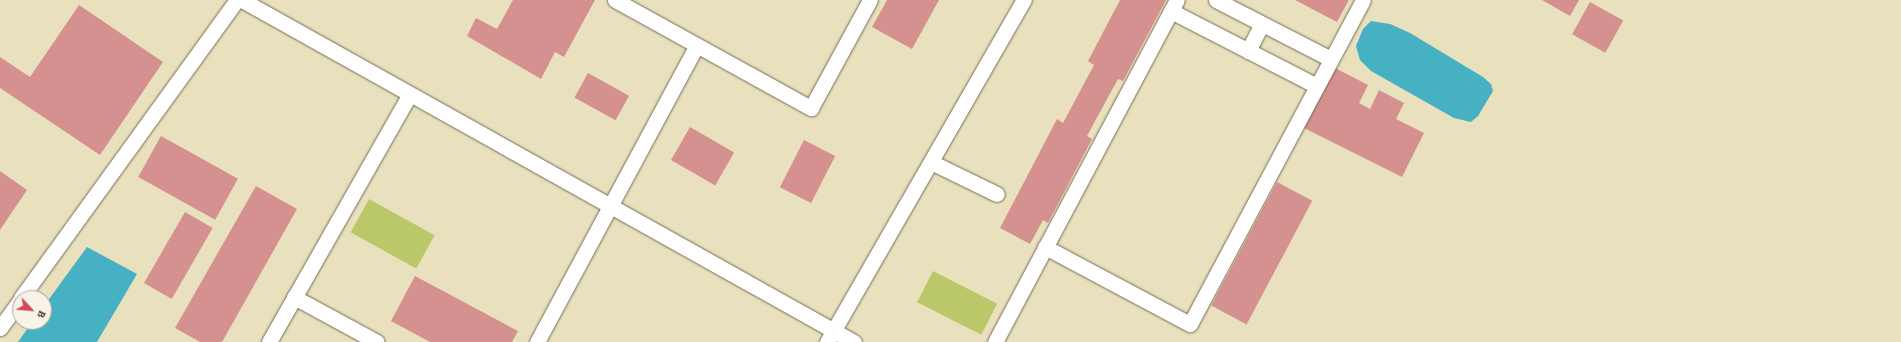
<!DOCTYPE html>
<style>
body{margin:0}
#map{position:relative;width:1901px;height:342px;overflow:hidden;background:#e9e0bd;font-family:"Gentium Book Plus",serif}
div>[style]{position:absolute}
[style*='--x']{left:calc(var(--x)*1px);top:calc(var(--y)*1px);width:calc(var(--w)*1px);rotate:calc(var(--a)*1deg)}
.green>*{inset:0;background:#bbc86a;transform-origin:0 0}
.water>*{inset:0;background:#45b1c2}
.building>*{inset:0;background:#d5918f;transform-origin:0 0}
.roads{filter:drop-shadow(0 0 1px #786a56) drop-shadow(0 0 1px #786a56)}
.lane>*{height:15px;margin:-7.5px;padding:0 7.5px;transform-origin:7.5px;border-radius:7.5px;background:#fff}
span{translate:-50% -50%;white-space:nowrap;text-align:center;line-height:1.15;-webkit-text-stroke:4px #f7f3e8;paint-order:stroke}
.north{position:absolute;left:12px;top:290px;width:40px;height:40px;box-sizing:border-box;background:#f7f3e8;border:1px solid #aca397;border-radius:50%;rotate:116deg;font-size:11px;font-weight:700;line-height:16px;text-align:center;color:#3b2a1e}
.north::after{content:'';display:block;margin:auto;width:14px;height:18px;background:#d1495b;clip-path:polygon(50% 0,100% 100%,50% 72%,0 100%)}
</style>
<div id="map">
<div class="green">
<i style="left:369px;top:199px;width:75px;height:38px;rotate:29deg"></i>
<i style="left:933px;top:271px;width:72px;height:35px;rotate:27deg"></i>
</div>
<div class="water">
<i style="clip-path:polygon(1371px 21px,1390px 24px,1410px 33px,1483px 77px,1491px 84px,1493px 91px,1478px 116px,1471px 122px,1454px 118px,1371px 71px,1360px 60px,1356px 46px,1363px 29px)"></i>
<i style="clip-path:polygon(87px 247px,137px 274px,97px 342px,18px 342px,32px 322px,44px 322px,44px 306px)"></i>
</div>
<div class="building">
<i style="clip-path:polygon(513px 0,595px 0,564px 57px,555px 52px,541px 79px,467px 36px,476px 18px,497px 29px)"></i>
<i style="clip-path:polygon(887px 0,939px 0,912px 49px,872px 27px)"></i>
<i style="clip-path:polygon(1120px 0,1166px 0,1123px 81px,1118px 79px,1087px 136px,1092px 139px,1048px 223px,1043px 220px,1030px 244px,1000px 228px,1057px 119px,1063px 123px,1094px 65px,1088px 61px)"></i>
<i style="clip-path:polygon(1295px 0,1349px 0,1337px 22px)"></i>
<i style="clip-path:polygon(1542px 0,1579px 0,1570px 16px)"></i>
<i style="left:1590px;top:2px;width:38px;height:37px;rotate:29deg"></i>
<i style="clip-path:polygon(79px 5px,163px 62px,100px 155px,0 88px,0 57px,30px 77px)"></i>
<i style="clip-path:polygon(1335px 68px,1368px 85px,1359px 103px,1370px 109px,1379px 90px,1404px 103px,1396px 119px,1424px 133px,1402px 177px,1304px 128px)"></i>
<i style="left:588px;top:73px;width:47px;height:28px;rotate:29deg"></i>
<i style="left:690px;top:127px;width:51px;height:38px;rotate:30deg"></i>
<i style="left:161px;top:136px;width:88px;height:47px;rotate:29deg"></i>
<i style="left:804px;top:140px;width:35px;height:53px;rotate:27deg"></i>
<i style="clip-path:polygon(0 171px,27px 190px,0 230px)"></i>
<i style="left:1277px;top:182px;width:40px;height:140px;rotate:28deg"></i>
<i style="clip-path:polygon(256px 186px,297px 209px,222px 342px,200px 342px,175px 328px)"></i>
<i style="left:185px;top:212px;width:32px;height:82px;rotate:30deg"></i>
<i style="clip-path:polygon(415px 276px,518px 331px,512px 342px,430px 342px,391px 321px)"></i>
</div>
<div class="roads">
<div class="lane">
<i style="--x:242;--y:0;--w:701;--a:29.2"></i>
<i style="--x:615;--y:0;--w:224;--a:28.9"></i>
<i style="--x:811;--y:108;--w:123;--a:-61.4"></i>
<i style="--x:1216;--y:0;--w:129;--a:27.2"></i>
<i style="--x:1171;--y:11;--w:164;--a:27.2"></i>
<i style="--x:1248;--y:51;--w:30;--a:-63"></i>
<i style="--x:931;--y:162;--w:73;--a:25.9"></i>
<i style="--x:1045;--y:247;--w:164;--a:28"></i>
<i style="--x:1190;--y:324;--w:367;--a:-61.9"></i>
<i style="--x:294;--y:297;--w:94;--a:28.5"></i>
<i style="--x:21;--y:298;--w:368;--a:-54.1"></i>
<i style="--x:0;--y:328;--w:34;--a:-54"></i>
<i style="--x:269;--y:342;--w:285;--a:-60.4"></i>
<i style="--x:537;--y:342;--w:337;--a:-61.7"></i>
<i style="--x:827;--y:342;--w:395;--a:-60.1"></i>
<i style="--x:995;--y:342;--w:387;--a:-62"></i>
</div>
</div>
<div class="north">B</div>
</div>
